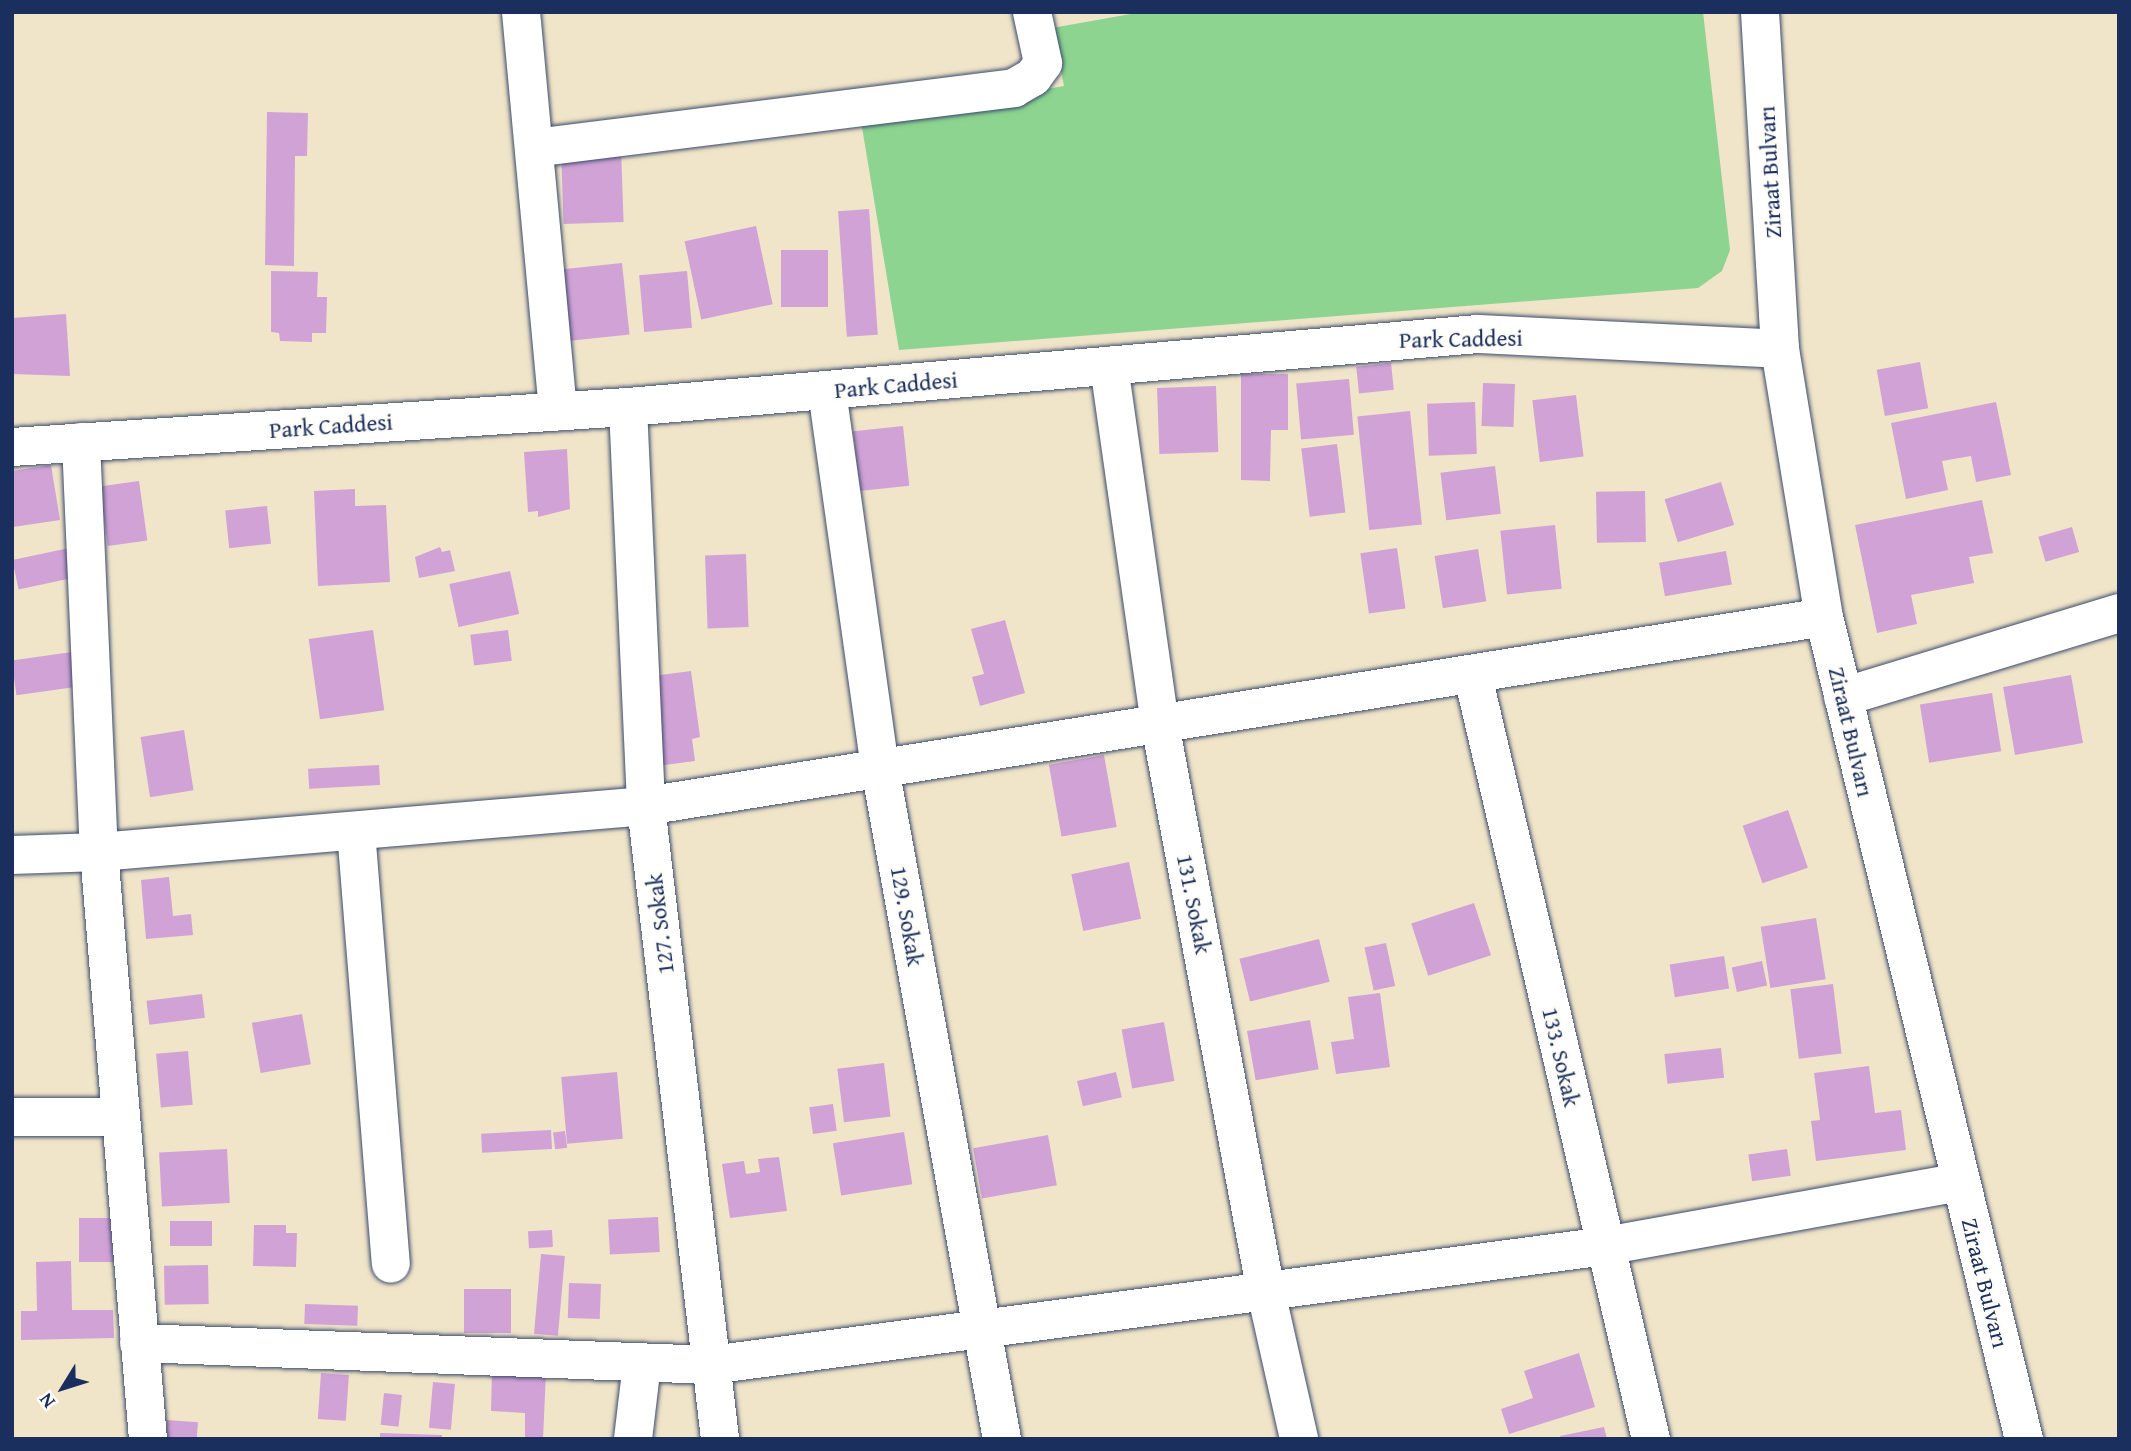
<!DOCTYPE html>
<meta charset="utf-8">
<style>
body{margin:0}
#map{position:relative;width:2131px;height:1451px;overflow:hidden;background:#f0e5c9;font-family:"Gentium Book Plus",serif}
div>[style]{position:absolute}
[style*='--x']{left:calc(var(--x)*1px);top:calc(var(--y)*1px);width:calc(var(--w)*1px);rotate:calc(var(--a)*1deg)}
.green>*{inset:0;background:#8cd48f}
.building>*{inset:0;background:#d1a2d6;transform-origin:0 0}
.roads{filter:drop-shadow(0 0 2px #3b4a6e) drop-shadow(0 0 2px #3b4a6e)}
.minor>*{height:38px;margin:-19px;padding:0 19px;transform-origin:19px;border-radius:19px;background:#fff}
span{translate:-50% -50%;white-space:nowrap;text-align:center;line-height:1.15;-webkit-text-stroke:5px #fdfcf7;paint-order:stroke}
.street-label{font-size:23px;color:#1b2f5e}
.frame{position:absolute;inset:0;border:14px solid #1b2f5e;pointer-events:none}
.north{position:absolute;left:28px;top:1353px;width:70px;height:70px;-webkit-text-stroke:5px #fdfcf7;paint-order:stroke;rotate:232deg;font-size:19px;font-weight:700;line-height:28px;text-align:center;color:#1b2f5e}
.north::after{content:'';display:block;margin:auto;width:24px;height:32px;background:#1b2f5e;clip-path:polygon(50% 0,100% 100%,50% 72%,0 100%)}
</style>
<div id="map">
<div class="green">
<i style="clip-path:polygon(1142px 12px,1703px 12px,1730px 250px,1722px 271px,1698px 288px,899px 350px,861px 121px,1064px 86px,1052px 28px)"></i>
</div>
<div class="building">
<i style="clip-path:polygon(267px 112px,308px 113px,307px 156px,295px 156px,294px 266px,265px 265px)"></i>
<i style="left:621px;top:148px;width:74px;height:60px;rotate:88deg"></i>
<i style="left:869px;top:209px;width:126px;height:31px;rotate:86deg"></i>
<i style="left:756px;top:226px;width:80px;height:73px;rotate:78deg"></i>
<i style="left:781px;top:250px;width:47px;height:57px"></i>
<i style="left:622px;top:263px;width:72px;height:69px;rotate:84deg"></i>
<i style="clip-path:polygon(271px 271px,318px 272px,317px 297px,327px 297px,326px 333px,312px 333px,312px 342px,280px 341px,279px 333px,271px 332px)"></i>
<i style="left:687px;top:271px;width:57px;height:48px;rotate:85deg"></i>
<i style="clip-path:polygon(66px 314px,70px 376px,12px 374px,12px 318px)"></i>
<i style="left:1920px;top:362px;width:47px;height:44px;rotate:80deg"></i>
<i style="left:1391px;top:363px;width:27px;height:35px;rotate:84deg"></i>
<i style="clip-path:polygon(1241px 374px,1288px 374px,1288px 430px,1271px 430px,1270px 481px,1241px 480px)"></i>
<i style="left:1349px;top:379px;width:56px;height:53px;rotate:85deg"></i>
<i style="left:1483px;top:383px;width:32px;height:43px;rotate:2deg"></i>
<i style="left:1216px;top:386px;width:66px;height:59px;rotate:88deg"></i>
<i style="left:1576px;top:395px;width:62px;height:44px;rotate:83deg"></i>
<i style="left:1475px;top:402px;width:52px;height:48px;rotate:88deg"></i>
<i style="clip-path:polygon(1996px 402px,2011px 475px,1976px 482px,1971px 456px,1942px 461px,1948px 490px,1906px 499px,1891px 423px)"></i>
<i style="left:1410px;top:411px;width:114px;height:53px;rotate:84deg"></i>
<i style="left:903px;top:426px;width:60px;height:50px;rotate:84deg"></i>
<i style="left:1337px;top:444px;width:69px;height:36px;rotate:83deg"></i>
<i style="clip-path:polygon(567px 449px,570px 509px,538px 517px,538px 511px,528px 512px,524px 452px)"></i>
<i style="clip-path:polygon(51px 465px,60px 520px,13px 527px,12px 471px)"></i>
<i style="left:1495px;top:466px;width:48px;height:55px;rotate:83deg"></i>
<i style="left:139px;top:481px;width:60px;height:40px;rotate:82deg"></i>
<i style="left:1721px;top:482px;width:45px;height:59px;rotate:73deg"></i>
<i style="clip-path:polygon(355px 489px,355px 506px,386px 505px,390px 582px,318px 586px,314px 491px)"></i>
<i style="left:1645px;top:491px;width:51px;height:49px;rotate:89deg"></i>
<i style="clip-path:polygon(1982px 500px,1993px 553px,1969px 557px,1974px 583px,1911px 595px,1917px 624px,1877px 633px,1855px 525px)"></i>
<i style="left:267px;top:506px;width:38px;height:42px;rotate:84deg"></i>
<i style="left:1555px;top:525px;width:64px;height:55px;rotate:84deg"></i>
<i style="left:2072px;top:527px;width:26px;height:35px;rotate:74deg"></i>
<i style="left:74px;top:547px;width:30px;height:63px;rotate:78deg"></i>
<i style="clip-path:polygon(440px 547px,442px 552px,450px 550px,455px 571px,419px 578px,415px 557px)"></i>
<i style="left:1397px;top:548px;width:61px;height:37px;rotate:82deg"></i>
<i style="left:1478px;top:549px;width:53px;height:44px;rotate:81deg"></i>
<i style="left:1726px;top:551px;width:34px;height:68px;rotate:80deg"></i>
<i style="left:746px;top:554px;width:73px;height:41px;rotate:88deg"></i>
<i style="left:510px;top:571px;width:44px;height:62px;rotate:78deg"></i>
<i style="clip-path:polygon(1005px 620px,1025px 693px,980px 706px,972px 677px,984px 674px,971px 629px)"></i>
<i style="left:373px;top:630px;width:81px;height:65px;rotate:82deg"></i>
<i style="left:508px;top:630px;width:31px;height:38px;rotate:83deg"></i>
<i style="left:72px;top:652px;width:35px;height:61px;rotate:82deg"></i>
<i style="clip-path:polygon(691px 671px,700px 737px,692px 739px,695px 761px,657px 766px,645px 677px)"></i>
<i style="left:2071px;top:675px;width:69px;height:69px;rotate:80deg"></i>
<i style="left:1992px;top:693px;width:59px;height:73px;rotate:81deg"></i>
<i style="left:184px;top:730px;width:61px;height:44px;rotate:81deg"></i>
<i style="left:1104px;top:755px;width:73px;height:56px;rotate:80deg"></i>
<i style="left:379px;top:765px;width:20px;height:71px;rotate:87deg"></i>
<i style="left:1788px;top:810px;width:61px;height:48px;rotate:71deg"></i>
<i style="left:1129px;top:862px;width:58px;height:59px;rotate:78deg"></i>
<i style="clip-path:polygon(169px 877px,173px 916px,191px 914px,193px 935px,146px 939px,141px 880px)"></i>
<i style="left:1474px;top:903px;width:55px;height:66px;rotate:72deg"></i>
<i style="left:1816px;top:918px;width:62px;height:56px;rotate:81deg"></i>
<i style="left:1319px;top:939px;width:44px;height:82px;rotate:76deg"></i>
<i style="left:1386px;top:943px;width:44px;height:22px;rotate:78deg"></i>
<i style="left:1724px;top:956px;width:33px;height:55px;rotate:81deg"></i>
<i style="left:1762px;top:961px;width:25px;height:31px;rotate:78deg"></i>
<i style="left:1833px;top:984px;width:70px;height:43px;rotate:83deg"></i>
<i style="clip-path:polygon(1380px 993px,1390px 1067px,1336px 1074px,1331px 1042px,1354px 1039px,1348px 997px)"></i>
<i style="left:202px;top:994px;width:24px;height:56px;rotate:83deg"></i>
<i style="left:302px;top:1014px;width:51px;height:51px;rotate:80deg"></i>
<i style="left:1310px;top:1020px;width:50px;height:64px;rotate:80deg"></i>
<i style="left:1164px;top:1022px;width:60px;height:43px;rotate:80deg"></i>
<i style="left:1721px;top:1048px;width:30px;height:57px;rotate:84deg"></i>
<i style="left:188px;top:1051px;width:54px;height:32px;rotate:85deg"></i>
<i style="left:884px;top:1063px;width:54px;height:47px;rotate:83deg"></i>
<i style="clip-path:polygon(1869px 1066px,1875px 1113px,1901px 1110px,1906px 1150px,1816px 1161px,1811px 1121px,1820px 1120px,1814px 1073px)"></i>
<i style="left:617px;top:1072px;width:67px;height:56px;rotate:85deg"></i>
<i style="left:1116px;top:1072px;width:26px;height:40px;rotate:77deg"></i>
<i style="left:833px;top:1104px;width:27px;height:24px;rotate:82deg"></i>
<i style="left:551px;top:1130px;width:19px;height:70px;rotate:87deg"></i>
<i style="left:565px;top:1131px;width:17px;height:12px;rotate:83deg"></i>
<i style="left:904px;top:1132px;width:53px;height:72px;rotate:81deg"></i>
<i style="left:1048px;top:1135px;width:51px;height:76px;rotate:80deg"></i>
<i style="left:227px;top:1149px;width:54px;height:68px;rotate:87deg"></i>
<i style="left:1787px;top:1149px;width:27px;height:39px;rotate:82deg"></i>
<i style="clip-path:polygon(779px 1157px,787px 1211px,730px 1218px,722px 1164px,744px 1161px,746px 1174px,760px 1172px,758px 1159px)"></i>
<i style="left:658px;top:1217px;width:35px;height:50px;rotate:87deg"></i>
<i style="left:79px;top:1218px;width:41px;height:44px"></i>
<i style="left:170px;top:1221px;width:42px;height:25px"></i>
<i style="clip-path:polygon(254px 1225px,286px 1225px,286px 1233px,297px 1233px,296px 1267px,253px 1266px)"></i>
<i style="left:552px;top:1230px;width:17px;height:24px;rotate:87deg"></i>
<i style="left:541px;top:1254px;width:24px;height:80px;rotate:5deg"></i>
<i style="clip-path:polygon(71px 1261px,72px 1310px,113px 1310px,114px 1338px,21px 1340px,21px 1311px,37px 1311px,36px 1262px)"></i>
<i style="left:208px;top:1265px;width:39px;height:44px;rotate:89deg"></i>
<i style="left:569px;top:1283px;width:32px;height:35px;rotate:2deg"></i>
<i style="left:511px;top:1289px;width:44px;height:47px;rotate:90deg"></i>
<i style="left:305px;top:1304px;width:53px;height:20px;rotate:2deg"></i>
<i style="clip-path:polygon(1579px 1353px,1595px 1407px,1509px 1434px,1501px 1409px,1533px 1398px,1524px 1371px)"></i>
<i style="clip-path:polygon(492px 1369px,546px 1372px,543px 1439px,525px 1439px,525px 1413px,491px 1411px)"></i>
<i style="left:321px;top:1373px;width:28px;height:46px;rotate:4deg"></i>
<i style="left:433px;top:1382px;width:22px;height:46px;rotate:5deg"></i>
<i style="left:384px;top:1393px;width:18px;height:32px;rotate:6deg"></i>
<i style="left:167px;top:1420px;width:31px;height:19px;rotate:4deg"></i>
<i style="clip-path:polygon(1604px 1427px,1607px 1439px,1561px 1439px,1560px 1436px)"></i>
<i style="clip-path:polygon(380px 1433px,442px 1435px,442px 1439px,380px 1439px)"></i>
</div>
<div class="roads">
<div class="minor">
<i style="--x:521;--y:12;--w:401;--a:84.7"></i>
<i style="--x:1760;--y:12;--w:338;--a:86.6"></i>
<i style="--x:1780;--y:349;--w:272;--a:80.7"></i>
<i style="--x:1824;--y:617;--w:846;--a:76.33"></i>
<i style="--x:534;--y:148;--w:484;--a:-7.1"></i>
<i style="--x:1014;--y:88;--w:22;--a:-30"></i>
<i style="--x:1033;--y:77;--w:17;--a:-54"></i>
<i style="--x:1043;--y:63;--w:52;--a:-102.2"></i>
<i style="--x:1109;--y:366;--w:362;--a:81.9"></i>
<i style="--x:1160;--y:724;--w:578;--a:79.43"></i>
<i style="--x:1266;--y:1292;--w:151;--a:77.3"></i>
<i style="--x:827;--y:391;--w:381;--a:82"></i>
<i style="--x:880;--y:768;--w:682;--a:79.7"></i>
<i style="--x:628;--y:407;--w:399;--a:87.4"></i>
<i style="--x:646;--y:806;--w:637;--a:83.33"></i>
<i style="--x:81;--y:442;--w:410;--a:87.5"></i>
<i style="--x:99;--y:852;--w:589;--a:85.23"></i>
<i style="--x:12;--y:447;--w:617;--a:-3.72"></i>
<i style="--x:628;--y:407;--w:853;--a:-4.91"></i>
<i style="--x:1478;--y:334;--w:302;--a:2.8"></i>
<i style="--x:1473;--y:676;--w:783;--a:76.87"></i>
<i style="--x:1843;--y:697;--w:288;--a:-16.9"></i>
<i style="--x:356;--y:831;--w:434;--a:85.4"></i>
<i style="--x:12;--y:855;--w:87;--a:-2"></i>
<i style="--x:99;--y:852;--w:549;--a:-4.81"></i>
<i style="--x:646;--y:806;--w:1193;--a:-9.11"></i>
<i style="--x:12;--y:1117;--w:109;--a:0"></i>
<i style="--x:139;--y:1343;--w:572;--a:2.2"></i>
<i style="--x:711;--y:1365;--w:902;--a:-7.58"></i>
<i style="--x:1605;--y:1246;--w:360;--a:-10.2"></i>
<i style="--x:633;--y:1439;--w:77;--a:-83.2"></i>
</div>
</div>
<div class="street-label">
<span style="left:1770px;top:172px;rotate:-93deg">Ziraat Bulvarı</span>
<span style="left:1461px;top:339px;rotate:-1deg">Park Caddesi</span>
<span style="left:896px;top:385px;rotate:-5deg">Park Caddesi</span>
<span style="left:331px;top:426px;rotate:-4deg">Park Caddesi</span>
<span style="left:1851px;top:732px;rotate:77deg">Ziraat Bulvarı</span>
<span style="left:1194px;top:904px;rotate:79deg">131. Sokak</span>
<span style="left:907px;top:916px;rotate:80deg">129. Sokak</span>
<span style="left:660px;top:924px;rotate:-97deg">127. Sokak</span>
<span style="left:1561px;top:1057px;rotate:77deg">133. Sokak</span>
<span style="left:1985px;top:1283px;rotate:76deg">Ziraat Bulvarı</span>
</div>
<div class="frame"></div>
<div class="north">N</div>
</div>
